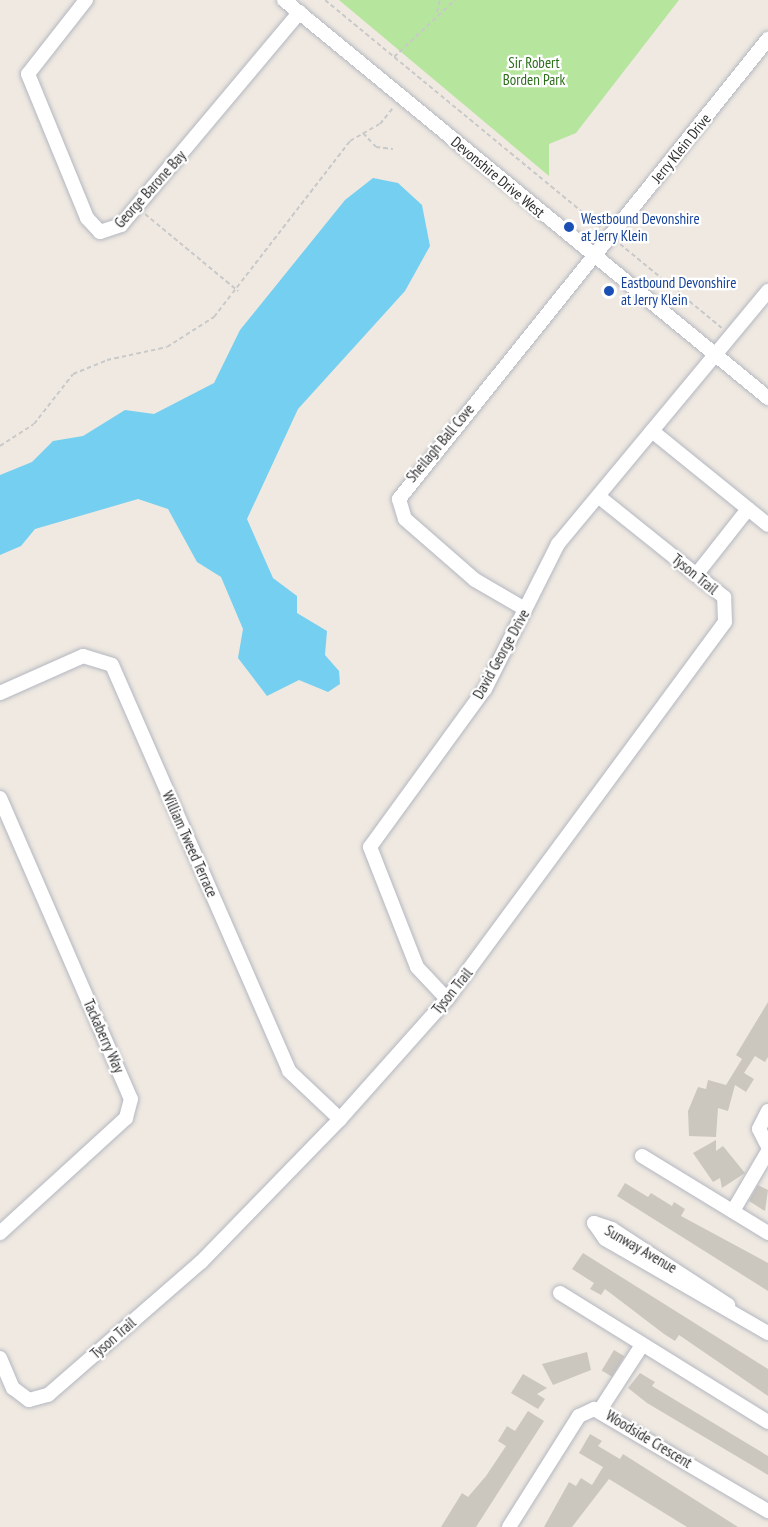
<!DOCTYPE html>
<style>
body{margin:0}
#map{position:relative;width:768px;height:1527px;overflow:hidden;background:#efe9e1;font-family:"PT Sans Narrow",sans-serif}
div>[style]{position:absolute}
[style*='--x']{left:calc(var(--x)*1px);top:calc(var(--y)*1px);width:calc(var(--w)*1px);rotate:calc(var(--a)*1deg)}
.green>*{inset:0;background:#b6e59e}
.water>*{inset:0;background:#75cff0}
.building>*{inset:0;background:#cbc7bf;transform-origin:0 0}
.path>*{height:2px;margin-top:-1px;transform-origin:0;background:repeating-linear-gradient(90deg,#c9c9c9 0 4.5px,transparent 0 7.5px)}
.roads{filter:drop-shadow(0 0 2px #b4b7c1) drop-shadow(0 0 2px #b4b7c1)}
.minor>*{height:14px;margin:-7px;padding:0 7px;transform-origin:7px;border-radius:7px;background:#fff}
.dots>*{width:16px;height:16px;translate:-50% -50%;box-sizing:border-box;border:3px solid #fff;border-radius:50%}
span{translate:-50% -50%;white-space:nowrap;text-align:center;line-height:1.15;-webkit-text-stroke:4.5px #fff;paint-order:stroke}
.park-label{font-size:15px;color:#2c6e1b}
.street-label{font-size:15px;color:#2e2e2e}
.transit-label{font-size:15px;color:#164399}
.left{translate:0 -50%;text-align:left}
</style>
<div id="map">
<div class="green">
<i style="clip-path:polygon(339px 0,679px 0,576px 133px,549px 144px,549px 176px)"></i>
</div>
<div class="water">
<i style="clip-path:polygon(373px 178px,398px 183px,422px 205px,430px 246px,405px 291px,298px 409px,247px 519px,273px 578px,297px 596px,297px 613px,327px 631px,325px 655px,339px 671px,340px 684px,328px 692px,299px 680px,267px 696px,238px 658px,243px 629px,221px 577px,197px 562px,168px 509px,138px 499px,35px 529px,21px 546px,0 555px,0 475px,32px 462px,53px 441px,83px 436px,125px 410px,154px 414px,214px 383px,240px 330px,345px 200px)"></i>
</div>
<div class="building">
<i style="clip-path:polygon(768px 1002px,768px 1057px,765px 1062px,755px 1056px,744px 1073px,754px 1079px,746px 1092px,735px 1085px,728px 1111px,718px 1108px,716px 1137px,689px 1136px,688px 1111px,698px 1087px,706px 1089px,708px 1080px,726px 1085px,742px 1059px,736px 1055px)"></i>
<i style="clip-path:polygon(716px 1140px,716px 1151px,723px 1146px,745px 1173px,722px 1188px,720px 1178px,713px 1182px,693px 1153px)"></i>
<i style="clip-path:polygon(625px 1183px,648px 1197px,651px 1193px,672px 1206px,674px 1202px,685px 1209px,681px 1216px,768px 1263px,768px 1291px,617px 1196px)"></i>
<i style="clip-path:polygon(758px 1185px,768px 1190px,765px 1211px,749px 1201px)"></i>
<i style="clip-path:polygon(583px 1253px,768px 1369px,768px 1396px,679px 1335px,675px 1341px,664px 1334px,605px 1289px,601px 1295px,590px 1289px,594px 1283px,572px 1269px)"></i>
<i style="left:614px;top:1350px;width:12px;height:24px;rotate:31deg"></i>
<i style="clip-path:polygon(587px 1352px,591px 1370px,553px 1385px,542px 1364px)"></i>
<i style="clip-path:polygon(640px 1373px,655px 1382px,652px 1386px,768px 1456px,768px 1475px,647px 1403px,628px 1388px)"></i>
<i style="clip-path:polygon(523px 1374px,547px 1388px,537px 1394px,545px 1399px,538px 1409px,511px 1393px)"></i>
<i style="clip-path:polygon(528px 1411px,544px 1421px,476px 1527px,441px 1527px,462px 1493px,468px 1497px,486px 1476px,506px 1446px,498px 1441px,507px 1426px,515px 1431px)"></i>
<i style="clip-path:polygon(590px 1434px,602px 1441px,598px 1446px,620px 1459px,623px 1454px,738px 1527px,687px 1527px,609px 1479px,572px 1527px,544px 1527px,569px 1482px,576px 1486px,581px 1478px,592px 1485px,603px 1467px,579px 1453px)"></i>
</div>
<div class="path">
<i style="--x:325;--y:0;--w:359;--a:39.5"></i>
<i style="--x:437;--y:12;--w:12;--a:-76"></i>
<i style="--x:394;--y:57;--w:83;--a:-43.1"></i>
<i style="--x:363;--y:133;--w:19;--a:47"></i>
<i style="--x:376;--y:147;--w:17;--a:7"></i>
<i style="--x:145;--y:214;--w:121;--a:39.6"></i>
<i style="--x:620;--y:244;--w:132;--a:39.5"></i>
<i style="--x:0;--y:446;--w:40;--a:-32.9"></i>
<i style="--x:34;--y:424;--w:63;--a:-52"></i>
<i style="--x:73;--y:374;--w:37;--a:-22"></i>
<i style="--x:107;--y:360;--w:61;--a:-12.2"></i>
<i style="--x:167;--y:347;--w:56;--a:-32.6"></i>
<i style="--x:214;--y:317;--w:222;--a:-52.3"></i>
<i style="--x:350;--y:141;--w:34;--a:-30"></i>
<i style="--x:380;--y:124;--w:21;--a:-51"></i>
</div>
<div class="roads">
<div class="minor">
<i style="--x:86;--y:0;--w:94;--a:128.1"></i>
<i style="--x:28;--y:74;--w:156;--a:67.7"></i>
<i style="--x:87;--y:218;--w:19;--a:47"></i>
<i style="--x:100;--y:232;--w:22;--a:-18"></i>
<i style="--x:121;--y:225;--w:278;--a:-50"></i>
<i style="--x:284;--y:0;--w:627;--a:39.43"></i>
<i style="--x:652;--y:431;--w:149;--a:39"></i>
<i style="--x:696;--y:575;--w:84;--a:-51.8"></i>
<i style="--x:525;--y:609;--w:58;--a:-149.9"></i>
<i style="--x:475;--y:580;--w:93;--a:-138.9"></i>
<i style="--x:405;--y:519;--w:21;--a:-107"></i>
<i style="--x:399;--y:499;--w:590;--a:-51.26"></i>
<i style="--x:0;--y:693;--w:91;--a:-24"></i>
<i style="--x:83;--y:656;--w:30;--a:17"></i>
<i style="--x:112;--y:665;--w:443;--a:66.4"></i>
<i style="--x:289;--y:1071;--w:70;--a:43.3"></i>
<i style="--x:0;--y:798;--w:328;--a:66.5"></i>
<i style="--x:131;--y:1099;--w:20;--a:105"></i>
<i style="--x:126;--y:1118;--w:171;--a:137.6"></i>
<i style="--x:447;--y:999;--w:44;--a:-133.2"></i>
<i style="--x:417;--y:967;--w:129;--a:-111.4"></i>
<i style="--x:370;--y:847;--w:195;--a:-54"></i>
<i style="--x:485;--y:689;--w:162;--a:-63.3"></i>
<i style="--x:558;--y:544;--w:329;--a:-50.3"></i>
<i style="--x:768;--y:1111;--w:20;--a:117"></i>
<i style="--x:759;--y:1129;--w:20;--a:63"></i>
<i style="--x:642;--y:1156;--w:148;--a:31.4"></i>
<i style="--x:733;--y:1211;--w:69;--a:-59.7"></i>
<i style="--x:594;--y:1223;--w:19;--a:55"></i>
<i style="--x:605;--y:1239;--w:188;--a:30"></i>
<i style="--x:594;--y:1223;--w:19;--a:18"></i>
<i style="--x:612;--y:1229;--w:139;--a:33.2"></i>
<i style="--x:560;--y:1293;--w:245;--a:31.8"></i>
<i style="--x:0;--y:1358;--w:33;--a:67"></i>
<i style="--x:13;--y:1388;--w:20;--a:37"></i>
<i style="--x:29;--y:1400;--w:20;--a:-15"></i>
<i style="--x:48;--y:1395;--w:203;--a:-41"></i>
<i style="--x:201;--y:1262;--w:199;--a:-45.8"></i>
<i style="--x:340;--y:1119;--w:161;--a:-48.3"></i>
<i style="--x:447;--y:999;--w:468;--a:-53.6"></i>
<i style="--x:725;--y:622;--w:25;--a:-92"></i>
<i style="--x:724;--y:597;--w:160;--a:-141.3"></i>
<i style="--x:600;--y:1410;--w:77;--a:-57.1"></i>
<i style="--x:509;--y:1527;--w:131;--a:-57.8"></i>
<i style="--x:579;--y:1416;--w:17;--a:-25"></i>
<i style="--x:594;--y:1409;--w:202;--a:30.4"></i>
</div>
</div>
<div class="dots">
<i style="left:569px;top:227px;background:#1a4fb4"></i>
<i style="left:609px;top:291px;background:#1a4fb4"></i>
</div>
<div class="park-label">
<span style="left:534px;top:71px">Sir Robert<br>Borden Park</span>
</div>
<div class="street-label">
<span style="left:681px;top:148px;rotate:-51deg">Jerry Klein Drive</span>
<span style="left:498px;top:177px;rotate:40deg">Devonshire Drive West</span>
<span style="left:150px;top:189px;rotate:-48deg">George Barone Bay</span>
<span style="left:440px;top:443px;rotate:-50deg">Sheilagh Ball Cove</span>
<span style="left:695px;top:574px;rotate:39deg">Tyson Trail</span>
<span style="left:501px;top:654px;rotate:-61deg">David George Drive</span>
<span style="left:190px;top:844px;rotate:66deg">William Tweed Terrace</span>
<span style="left:452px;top:991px;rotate:-51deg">Tyson Trail</span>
<span style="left:104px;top:1036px;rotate:66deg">Tackaberry Way</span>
<span style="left:641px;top:1249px;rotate:30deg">Sunway Avenue</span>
<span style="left:113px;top:1338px;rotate:-41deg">Tyson Trail</span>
<span style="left:649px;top:1439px;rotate:31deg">Woodside Crescent</span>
</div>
<div class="transit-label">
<span class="left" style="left:581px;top:227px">Westbound Devonshire<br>at Jerry Klein</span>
<span class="left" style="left:621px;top:291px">Eastbound Devonshire<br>at Jerry Klein</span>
</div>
</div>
